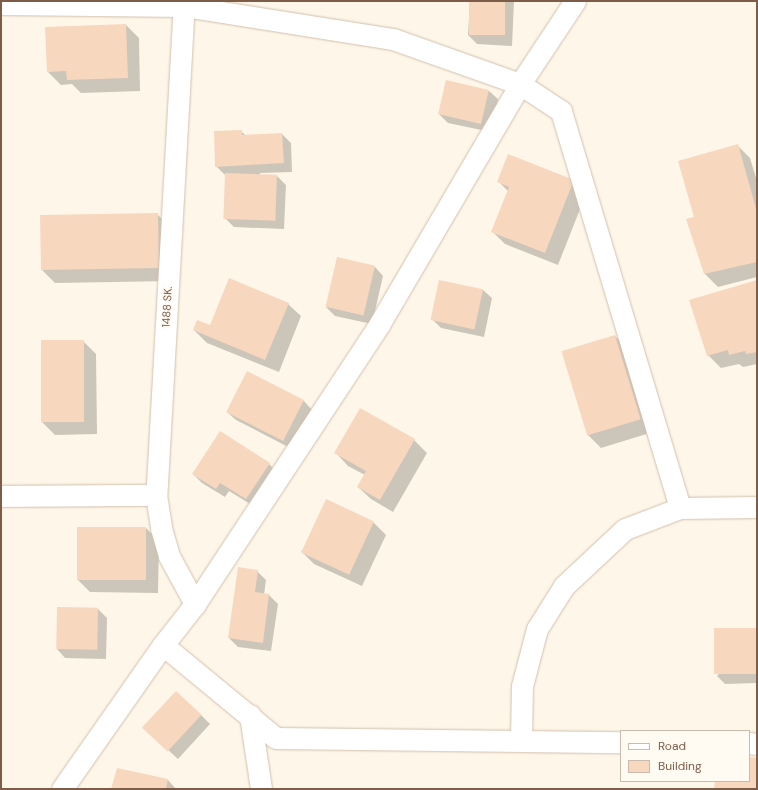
<!DOCTYPE html>
<style>
body{margin:0}
#map{position:relative;width:758px;height:790px;overflow:hidden;background:#fef7e9;font-family:"DM Sans",sans-serif}
div>[style]{position:absolute}
[style*='--x']{left:calc(var(--x)*1px);top:calc(var(--y)*1px);width:calc(var(--w)*1px);rotate:calc(var(--a)*1deg)}
.shadow>*{inset:0;background:#0003}
.building>*{inset:0;background:#f7d7be;transform-origin:0 0}
.roads{filter:drop-shadow(0 0 1px #d3bfad) drop-shadow(0 0 1px #d3bfad)}
.minor>*{height:21px;margin:-10.5px;padding:0 10.5px;transform-origin:10.5px;border-radius:10.5px;background:#fff}
span{translate:-50% -50%;white-space:nowrap;text-align:center;line-height:1.15;-webkit-text-stroke:3px #fffaf2;paint-order:stroke}
.street-label{font-size:11px;color:#7d5d49}
.frame{position:absolute;inset:0;border:2px solid #7d5d49;pointer-events:none}
.legend{position:absolute;left:620px;top:730px;width:130px;height:52px;box-sizing:border-box;background:#fffaf2;border:1px solid #cbbbae;margin:0;padding:5px 7px;list-style:none;font-size:12px;color:#7d5d49}
.legend li{display:flex;align-items:center;gap:8px;height:20px}
.legend b{width:20px;border:1px solid #cbbbae}
</style>
<div id="map">
<div class="shadow">
<i style="clip-path:polygon(470px 1px,514px 1px,512px 46px,477px 44px,468px 35px)"></i>
<i style="clip-path:polygon(126px 25px,139px 38px,140px 91px,81px 93px,72px 84px,61px 85px,48px 72px)"></i>
<i style="clip-path:polygon(446px 81px,489px 91px,498px 99px,491px 132px,448px 123px,439px 114px)"></i>
<i style="clip-path:polygon(241px 131px,246px 136px,282px 134px,291px 143px,292px 172px,260px 173px,260px 175px,277px 176px,286px 185px,284px 229px,234px 227px,225px 218px,225px 175px,216px 166px)"></i>
<i style="clip-path:polygon(737px 145px,750px 158px,757px 181px,757px 277px,718px 287px,705px 274px,696px 217px)"></i>
<i style="clip-path:polygon(498px 181px,574px 181px,586px 194px,558px 265px,505px 244px,492px 231px,508px 191px)"></i>
<i style="clip-path:polygon(157px 214px,170px 227px,171px 281px,55px 283px,42px 270px)"></i>
<i style="clip-path:polygon(375px 267px,383px 276px,372px 324px,335px 316px,326px 307px)"></i>
<i style="clip-path:polygon(757px 281px,757px 364px,743px 367px,739px 364px,721px 368px,708px 355px)"></i>
<i style="clip-path:polygon(483px 290px,492px 298px,484px 337px,441px 328px,432px 319px)"></i>
<i style="clip-path:polygon(288px 304px,301px 316px,279px 372px,207px 343px,194px 330px,210px 327px)"></i>
<i style="clip-path:polygon(615px 336px,628px 349px,653px 432px,601px 448px,588px 435px,563px 352px)"></i>
<i style="clip-path:polygon(83px 341px,96px 354px,97px 434px,55px 435px,42px 422px)"></i>
<i style="clip-path:polygon(304px 401px,312px 410px,292px 449px,236px 420px,227px 412px)"></i>
<i style="clip-path:polygon(361px 409px,414px 440px,427px 453px,393px 512px,371px 499px,358px 487px,365px 475px,348px 466px,336px 453px)"></i>
<i style="clip-path:polygon(269px 464px,278px 473px,255px 507px,229px 491px,225px 497px,202px 483px,193px 474px)"></i>
<i style="clip-path:polygon(373px 522px,386px 535px,362px 586px,314px 564px,301px 551px)"></i>
<i style="clip-path:polygon(146px 528px,159px 541px,158px 593px,90px 592px,77px 579px)"></i>
<i style="clip-path:polygon(257px 571px,266px 580px,264px 595px,269px 595px,278px 604px,271px 651px,238px 647px,229px 638px)"></i>
<i style="clip-path:polygon(98px 609px,107px 618px,106px 659px,65px 658px,57px 649px)"></i>
<i style="clip-path:polygon(757px 629px,757px 683px,725px 684px,717px 676px)"></i>
<i style="clip-path:polygon(201px 715px,210px 724px,178px 759px,153px 736px)"></i>
<i style="clip-path:polygon(168px 780px,176px 789px,113px 789px)"></i>
</div>
<div class="building">
<i style="left:469px;top:1px;width:36px;height:34px"></i>
<i style="clip-path:polygon(126px 24px,128px 78px,67px 80px,66px 71px,47px 72px,45px 27px)"></i>
<i style="left:446px;top:80px;width:44px;height:35px;rotate:13deg"></i>
<i style="clip-path:polygon(242px 130px,242px 135px,282px 133px,284px 163px,215px 167px,214px 131px)"></i>
<i style="clip-path:polygon(738px 144px,757px 212px,757px 262px,704px 274px,686px 219px,694px 217px,678px 161px)"></i>
<i style="clip-path:polygon(508px 154px,574px 180px,545px 253px,491px 232px,509px 187px,497px 182px)"></i>
<i style="left:225px;top:173px;width:52px;height:46px;rotate:2deg"></i>
<i style="left:158px;top:213px;width:55px;height:118px;rotate:89deg"></i>
<i style="left:337px;top:257px;width:39px;height:51px;rotate:13deg"></i>
<i style="clip-path:polygon(229px 278px,289px 303px,265px 360px,193px 330px,197px 320px,210px 325px)"></i>
<i style="left:439px;top:280px;width:45px;height:41px;rotate:12deg"></i>
<i style="clip-path:polygon(757px 280px,757px 352px,746px 354px,745px 351px,729px 355px,728px 350px,707px 356px,689px 300px)"></i>
<i style="left:615px;top:335px;width:88px;height:56px;rotate:73deg"></i>
<i style="left:84px;top:340px;width:82px;height:43px;rotate:90deg"></i>
<i style="left:247px;top:371px;width:64px;height:46px;rotate:27deg"></i>
<i style="clip-path:polygon(360px 408px,415px 439px,380px 500px,357px 487px,366px 471px,334px 453px)"></i>
<i style="clip-path:polygon(220px 431px,270px 463px,246px 499px,220px 483px,216px 489px,192px 474px)"></i>
<i style="left:326px;top:499px;width:53px;height:59px;rotate:25deg"></i>
<i style="left:77px;top:527px;width:69px;height:53px"></i>
<i style="clip-path:polygon(238px 567px,258px 570px,255px 592px,269px 594px,263px 643px,228px 638px)"></i>
<i style="left:57px;top:607px;width:41px;height:42px;rotate:1deg"></i>
<i style="left:757px;top:628px;width:46px;height:43px;rotate:90deg"></i>
<i style="left:176px;top:691px;width:35px;height:50px;rotate:43deg"></i>
<i style="clip-path:polygon(749px 757px,757px 758px,757px 789px,714px 789px,715px 781px,749px 781px)"></i>
<i style="clip-path:polygon(117px 768px,168px 779px,166px 789px,111px 789px)"></i>
</div>
<div class="roads">
<div class="minor">
<i style="--x:184;--y:1;--w:495;--a:93.2"></i>
<i style="--x:156;--y:495;--w:33;--a:81"></i>
<i style="--x:161;--y:528;--w:29;--a:74"></i>
<i style="--x:169;--y:556;--w:55;--a:61.6"></i>
<i style="--x:1;--y:4;--w:183;--a:0.6"></i>
<i style="--x:184;--y:6;--w:212;--a:9"></i>
<i style="--x:393;--y:39;--w:135;--a:19.5"></i>
<i style="--x:520;--y:84;--w:49;--a:33.4"></i>
<i style="--x:561;--y:111;--w:414;--a:73.3"></i>
<i style="--x:1;--y:496;--w:155;--a:-0.4"></i>
<i style="--x:163;--y:645;--w:146;--a:39.5"></i>
<i style="--x:276;--y:738;--w:345;--a:0.7"></i>
<i style="--x:250;--y:715;--w:75;--a:81.5"></i>
<i style="--x:521;--y:741;--w:55;--a:-89"></i>
<i style="--x:522;--y:686;--w:59;--a:-75.3"></i>
<i style="--x:537;--y:629;--w:51;--a:-57.9"></i>
<i style="--x:564;--y:586;--w:83;--a:-43.1"></i>
<i style="--x:625;--y:529;--w:59;--a:-20.9"></i>
<i style="--x:680;--y:508;--w:77;--a:-0.7"></i>
<i style="--x:749;--y:743;--w:8;--a:7"></i>
<i style="--x:62;--y:789;--w:176;--a:-55"></i>
<i style="--x:163;--y:645;--w:52;--a:-52"></i>
<i style="--x:195;--y:604;--w:336;--a:-56.6"></i>
<i style="--x:380;--y:323;--w:277;--a:-59.6"></i>
<i style="--x:520;--y:84;--w:100;--a:-56.5"></i>
</div>
</div>
<div class="street-label">
<span style="left:167px;top:307px;rotate:-87deg">1488 SK.</span>
</div>
<div class="frame"></div>
<ul class="legend">
<li><b style="height:5px;background:#fff"></b>Road</li>
<li><b style="height:11px;background:#f7d7be"></b>Building</li>
</ul>
</div>
